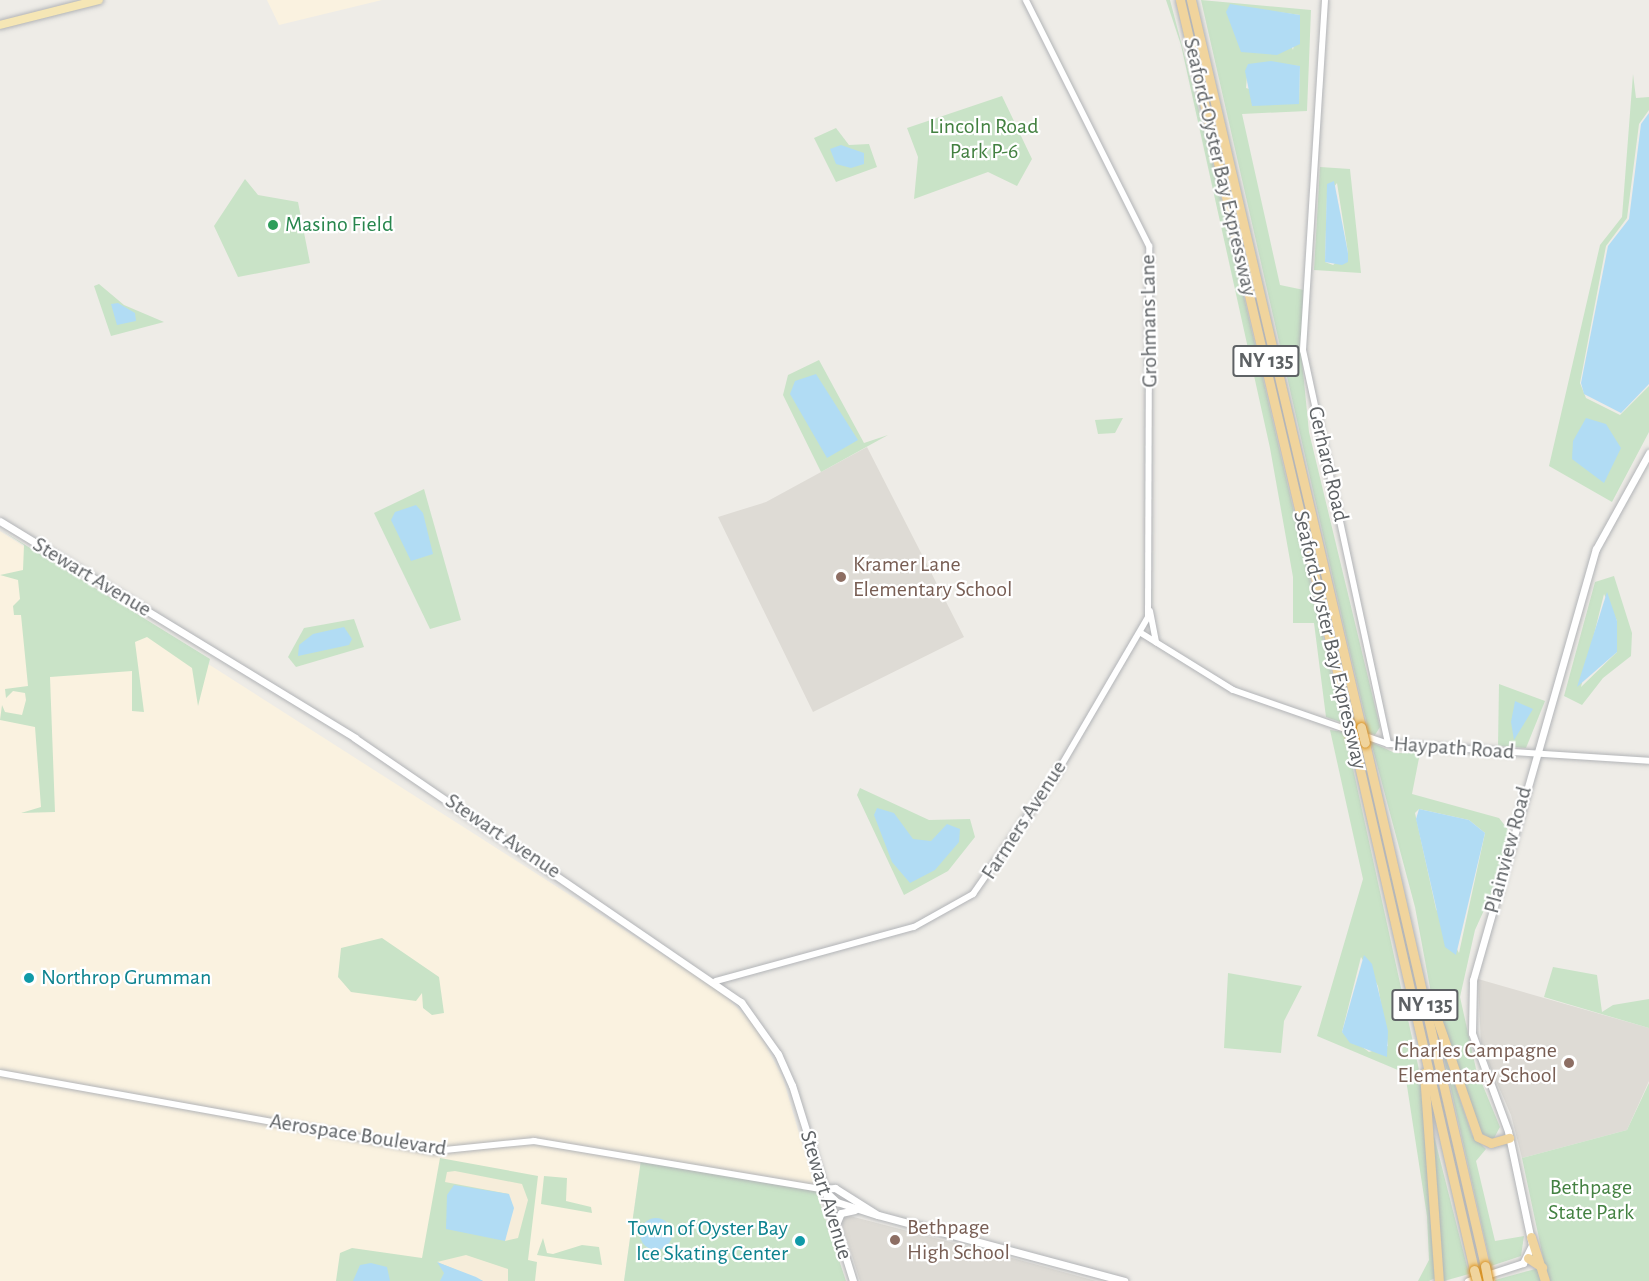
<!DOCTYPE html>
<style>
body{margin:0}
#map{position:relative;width:1649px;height:1281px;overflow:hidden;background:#eeece7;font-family:"Alegreya Sans",sans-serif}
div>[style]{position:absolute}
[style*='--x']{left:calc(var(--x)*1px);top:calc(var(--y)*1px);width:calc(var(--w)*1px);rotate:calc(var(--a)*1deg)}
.commercial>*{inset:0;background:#faf2e0}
.education>*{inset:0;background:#dedbd5}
.green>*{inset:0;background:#c9e3c7}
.sand>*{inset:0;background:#f6edda}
.water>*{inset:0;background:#b1dcf4}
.round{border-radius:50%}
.roads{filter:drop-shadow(0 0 2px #b2b4b7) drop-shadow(0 0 2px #b2b4b7)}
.tertiary>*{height:6px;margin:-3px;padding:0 3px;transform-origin:3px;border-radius:3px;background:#fff}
.secondary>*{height:7px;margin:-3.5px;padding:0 3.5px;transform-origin:3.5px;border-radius:3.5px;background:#fff}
.primary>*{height:8px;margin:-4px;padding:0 4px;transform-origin:4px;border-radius:4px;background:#f5e6b5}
.motorway>*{height:9px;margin:-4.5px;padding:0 4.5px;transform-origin:4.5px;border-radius:4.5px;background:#f0d49d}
.bridges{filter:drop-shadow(0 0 2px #d88f1d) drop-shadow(0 0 2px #d88f1d)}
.motorway-bridge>*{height:9px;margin:-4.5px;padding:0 4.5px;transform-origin:4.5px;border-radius:4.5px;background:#f0d49d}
.dots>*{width:16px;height:16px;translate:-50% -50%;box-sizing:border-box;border:3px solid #fff;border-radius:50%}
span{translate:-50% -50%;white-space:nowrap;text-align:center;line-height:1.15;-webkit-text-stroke:4.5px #fff;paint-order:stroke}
.shield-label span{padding:2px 4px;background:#fff;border:2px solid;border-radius:4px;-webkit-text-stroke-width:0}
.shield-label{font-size:21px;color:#5e6265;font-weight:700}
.park-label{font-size:22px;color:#438141}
.street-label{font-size:22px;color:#5e6265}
.leisure-label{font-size:22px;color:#27864d}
.left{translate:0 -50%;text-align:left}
.education-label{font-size:22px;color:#785e54}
.right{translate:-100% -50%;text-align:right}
.culture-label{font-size:22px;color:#0d838f}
</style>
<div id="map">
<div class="commercial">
<i style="clip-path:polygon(267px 0,382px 0,279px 25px)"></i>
<i style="clip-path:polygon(0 531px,720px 991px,755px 1025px,783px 1078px,815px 1188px,641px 1160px,624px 1281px,0 1281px)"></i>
</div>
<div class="education">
<i style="clip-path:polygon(867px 447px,964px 637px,813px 712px,718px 517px,766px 502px)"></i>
<i style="clip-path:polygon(1478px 979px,1649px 1028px,1649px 1081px,1627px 1130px,1522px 1158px,1511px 1115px,1481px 1046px)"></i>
<i style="clip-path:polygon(846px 1215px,1016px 1259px,1096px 1281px,860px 1281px,841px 1221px)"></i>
</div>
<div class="green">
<i style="clip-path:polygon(1166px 0,1170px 0,1214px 168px,1343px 723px,1326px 717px,1314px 623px,1293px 623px,1293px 577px,1270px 448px,1181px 45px)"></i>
<i style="clip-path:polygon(evenodd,1201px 0,1311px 10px,1307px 111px,1242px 114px,1280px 285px,1304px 290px,1301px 351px,1309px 432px,1380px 727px,1375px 735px,1369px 733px,1348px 644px,1201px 0,1278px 12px,1300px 15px,1293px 50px,1278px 12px,1201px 0,1248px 64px,1300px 66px,1299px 104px,1246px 88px,1248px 64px)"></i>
<i style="clip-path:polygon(1633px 74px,1636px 98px,1649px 97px,1649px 110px,1639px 124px,1627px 218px,1606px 246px,1580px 383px,1586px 398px,1620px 415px,1649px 386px,1649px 432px,1612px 502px,1549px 466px,1600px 245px,1622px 217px)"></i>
<i style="clip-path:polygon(1002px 96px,1032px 159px,1017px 186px,988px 172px,914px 199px,918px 157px,907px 128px)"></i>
<i style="clip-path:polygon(836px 128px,849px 145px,869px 144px,877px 167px,836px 182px,814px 138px)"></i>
<i style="clip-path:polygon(evenodd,1320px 167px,1350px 169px,1361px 273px,1314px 270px,1320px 167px,1337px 183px,1348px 253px,1333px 265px,1325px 262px,1327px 196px,1337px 183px)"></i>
<i style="clip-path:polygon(245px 179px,258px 195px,298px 202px,310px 263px,238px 277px,214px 226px)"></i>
<i style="clip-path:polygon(99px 284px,124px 305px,164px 322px,111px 336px,94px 286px)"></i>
<i style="clip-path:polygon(819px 360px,864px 443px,888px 435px,821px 472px,783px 395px,788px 375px)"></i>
<i style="clip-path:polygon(1123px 418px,1115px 433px,1098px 434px,1095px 420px)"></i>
<i style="clip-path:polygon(424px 489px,461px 620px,430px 629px,374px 513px)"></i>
<i style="clip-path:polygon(1px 530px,210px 659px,198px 706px,192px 668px,147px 637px,135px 642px,144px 712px,132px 711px,132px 671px,50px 677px,55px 812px,21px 813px,41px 807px,35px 727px,0 720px,2px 705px,5px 712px,22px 715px,26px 700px,25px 693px,13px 691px,6px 698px,5px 689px,28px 686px,21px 615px,14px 615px,13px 606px,20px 599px,18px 580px,0 575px,23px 570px,24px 545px)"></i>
<i style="clip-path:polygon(evenodd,1614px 576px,1632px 633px,1631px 656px,1603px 678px,1582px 705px,1564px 696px,1595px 582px,1614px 576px,1604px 594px,1617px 621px,1617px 652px,1581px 687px,1604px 594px)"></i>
<i style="clip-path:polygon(354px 619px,364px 647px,296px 667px,288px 657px,304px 628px)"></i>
<i style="clip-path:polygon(1499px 684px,1545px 701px,1526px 748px,1498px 746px)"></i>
<i style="clip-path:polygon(evenodd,1330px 730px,1345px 732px,1423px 1088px,1435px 1278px,1429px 1281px,1418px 1281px,1429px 1260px,1427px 1216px,1405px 1073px,1317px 1036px,1363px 879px,1330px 730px,1361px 957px,1378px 986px,1388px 1046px,1369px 1052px,1342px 1032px,1361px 957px)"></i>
<i style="clip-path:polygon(evenodd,1371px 742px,1395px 753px,1420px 753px,1412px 794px,1499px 818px,1510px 832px,1500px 875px,1475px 930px,1460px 997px,1476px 1069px,1500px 1127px,1493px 1140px,1480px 1132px,1431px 993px,1415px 907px,1371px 742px,1419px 809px,1469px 820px,1485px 833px,1459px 953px,1436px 909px,1415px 813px,1419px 809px)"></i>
<i style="clip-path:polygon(860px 788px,929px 820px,970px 819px,975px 837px,948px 871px,904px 895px,857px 795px)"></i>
<i style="clip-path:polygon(382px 938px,439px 977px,444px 1013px,432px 1015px,423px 1008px,422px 993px,416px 1001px,351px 992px,338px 977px,341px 948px)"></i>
<i style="clip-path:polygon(1553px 967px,1597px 975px,1602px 1012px,1613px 1005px,1649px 999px,1649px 1028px,1544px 997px)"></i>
<i style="clip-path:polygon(1228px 973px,1302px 986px,1284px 1021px,1281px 1053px,1224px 1048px)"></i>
<i style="clip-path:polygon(1441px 1045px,1472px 1135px,1486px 1149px,1476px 1161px,1495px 1241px,1524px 1236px,1521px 1256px,1491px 1266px)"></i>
<i style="clip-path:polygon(1649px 1083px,1649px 1281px,1548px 1281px,1522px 1158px,1627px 1130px)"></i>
<i style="clip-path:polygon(1432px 1128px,1469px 1274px,1444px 1281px,1441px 1274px)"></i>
<i style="clip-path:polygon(440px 1158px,538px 1176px,528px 1260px,537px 1262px,535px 1281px,336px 1281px,340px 1253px,352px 1248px,422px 1258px)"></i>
<i style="clip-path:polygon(641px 1160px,815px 1188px,846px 1281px,624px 1281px)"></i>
<i style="clip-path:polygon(544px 1176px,567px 1178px,566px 1201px,591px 1207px,592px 1213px,541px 1204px)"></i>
<i style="clip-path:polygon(543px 1238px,547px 1253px,553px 1254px,582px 1245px,599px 1247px,602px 1265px,537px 1255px)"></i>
<i style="clip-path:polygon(1539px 1268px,1541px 1281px,1495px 1281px,1495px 1280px)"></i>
</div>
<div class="sand">
<i style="clip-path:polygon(455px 1171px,522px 1184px,528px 1200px,518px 1238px,505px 1241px,509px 1194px,445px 1182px,447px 1172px)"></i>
<i style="clip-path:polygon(466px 1255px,508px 1269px,508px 1281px,483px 1281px,437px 1262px)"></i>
</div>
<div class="water">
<i style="clip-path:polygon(1230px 4px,1300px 15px,1300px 44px,1277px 55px,1241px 52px,1226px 12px)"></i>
<i style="clip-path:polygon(1271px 61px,1300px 66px,1299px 104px,1252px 106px,1245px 71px,1248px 64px)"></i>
<i style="clip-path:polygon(1649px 113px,1649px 384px,1621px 413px,1584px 394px,1581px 383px,1608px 246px,1629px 219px,1641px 124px)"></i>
<i style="clip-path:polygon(841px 145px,864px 153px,864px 164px,851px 168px,836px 164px,830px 149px)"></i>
<i style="clip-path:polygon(1334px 181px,1348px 253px,1348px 262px,1342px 265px,1325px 262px,1327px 184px)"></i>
<i style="clip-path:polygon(118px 303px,135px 313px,136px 321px,117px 325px,111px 304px)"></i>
<i style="clip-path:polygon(816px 374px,858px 440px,827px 458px,790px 394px,795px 381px)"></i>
<i style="clip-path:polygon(1586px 418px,1606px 424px,1621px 448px,1604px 483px,1572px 459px,1573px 441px)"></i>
<i style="clip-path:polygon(416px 505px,423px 513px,433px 554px,411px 561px,391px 520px,395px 512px)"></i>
<i style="clip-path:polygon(1607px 592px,1617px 621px,1617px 652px,1577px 687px)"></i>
<i style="clip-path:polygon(344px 627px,352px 639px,349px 645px,298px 656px,299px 645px,313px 634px)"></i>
<i style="clip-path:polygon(1515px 701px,1533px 709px,1514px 740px,1511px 722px)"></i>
<i style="clip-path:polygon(877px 808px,894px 813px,913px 839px,931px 841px,947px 824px,960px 829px,959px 842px,935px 870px,910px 883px,892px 862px,874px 815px)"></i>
<i style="clip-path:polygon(1419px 809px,1469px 820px,1485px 833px,1456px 955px,1445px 947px,1416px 819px)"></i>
<i style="clip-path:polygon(1364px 955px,1372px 964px,1388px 1031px,1387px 1057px,1350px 1043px,1342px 1032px)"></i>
<i style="clip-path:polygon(454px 1185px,509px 1194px,514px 1208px,505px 1241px,446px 1229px,447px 1195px)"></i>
<i class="round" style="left:640px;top:1218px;width:32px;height:32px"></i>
<i style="clip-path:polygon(437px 1262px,476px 1277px,483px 1281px,440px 1281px,444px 1273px)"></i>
<i style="clip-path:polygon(371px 1263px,387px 1267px,390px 1281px,353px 1281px,360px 1265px)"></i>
</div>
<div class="roads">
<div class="tertiary">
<i style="--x:1325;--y:0;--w:351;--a:93.6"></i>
<i style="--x:1303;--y:350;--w:403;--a:77.8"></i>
<i style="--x:1150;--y:611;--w:32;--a:79"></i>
<i style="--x:1141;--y:633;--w:108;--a:31.8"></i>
<i style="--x:1233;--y:690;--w:164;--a:19.2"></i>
<i style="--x:1388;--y:744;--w:262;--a:3.7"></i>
<i style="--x:716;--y:981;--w:205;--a:-15.3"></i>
<i style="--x:914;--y:927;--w:68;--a:-29.2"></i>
<i style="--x:973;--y:894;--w:141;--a:-55.1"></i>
<i style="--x:1054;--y:778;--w:186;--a:-59.7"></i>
<i style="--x:1148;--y:617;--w:371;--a:-89.8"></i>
<i style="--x:1149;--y:246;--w:275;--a:-116.6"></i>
<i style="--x:0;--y:1073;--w:442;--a:10.2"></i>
<i style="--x:435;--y:1151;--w:100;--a:-5.8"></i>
<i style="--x:534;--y:1141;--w:292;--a:9.5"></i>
</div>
<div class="secondary">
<i style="--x:0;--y:521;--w:416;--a:31.4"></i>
<i style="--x:355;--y:738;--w:468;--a:34.4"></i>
<i style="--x:741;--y:1002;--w:64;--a:54.6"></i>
<i style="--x:778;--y:1054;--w:34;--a:66"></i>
<i style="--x:792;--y:1085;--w:205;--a:72.7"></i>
<i style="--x:822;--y:1189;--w:13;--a:-4"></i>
<i style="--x:835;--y:1188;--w:51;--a:32.1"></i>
<i style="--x:878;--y:1215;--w:255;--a:15"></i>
<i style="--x:824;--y:1190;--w:18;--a:43"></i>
<i style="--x:837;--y:1202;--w:42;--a:18"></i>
<i style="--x:835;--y:1227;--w:15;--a:-67"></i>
<i style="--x:841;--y:1213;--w:14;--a:-12"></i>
<i style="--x:1468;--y:1281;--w:58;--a:-18.1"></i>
<i style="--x:1523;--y:1263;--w:20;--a:-63"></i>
<i style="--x:1532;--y:1245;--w:116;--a:-101.9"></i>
<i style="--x:1508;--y:1131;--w:104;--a:-110.2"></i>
<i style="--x:1472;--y:1033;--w:53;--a:-88.9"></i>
<i style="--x:1473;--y:980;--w:448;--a:-74.1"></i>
<i style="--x:1596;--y:549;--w:110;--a:-61.1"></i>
</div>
<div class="primary">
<i style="--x:0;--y:25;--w:102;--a:-14.2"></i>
</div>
<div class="motorway">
<i style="--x:1180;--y:0;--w:742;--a:76.84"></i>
<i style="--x:1191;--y:0;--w:747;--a:76.84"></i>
<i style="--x:1353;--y:739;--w:545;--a:77.16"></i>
<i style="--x:1365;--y:743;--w:537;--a:77.08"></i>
<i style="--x:1429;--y:996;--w:149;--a:70.8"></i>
<i style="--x:1478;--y:1137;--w:14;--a:25"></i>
<i style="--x:1491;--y:1143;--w:19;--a:-16"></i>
<i style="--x:1424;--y:1073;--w:209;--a:85.9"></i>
<i style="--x:1531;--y:1237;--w:46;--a:72.3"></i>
<i style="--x:1528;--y:1258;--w:17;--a:33"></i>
</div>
</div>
<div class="bridges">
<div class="motorway-bridge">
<i style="--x:1349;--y:723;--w:16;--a:76"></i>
<i style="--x:1361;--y:727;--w:16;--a:76"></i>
<i style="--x:1485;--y:1266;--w:15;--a:79"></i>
<i style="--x:1474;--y:1270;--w:11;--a:75"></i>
</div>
</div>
<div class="dots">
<i style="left:273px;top:225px;background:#2e9e5b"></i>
<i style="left:841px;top:577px;background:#8d6e63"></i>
<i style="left:29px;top:978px;background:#0f9aa8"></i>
<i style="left:1569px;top:1063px;background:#8d6e63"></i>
<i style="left:895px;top:1240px;background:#8d6e63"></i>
<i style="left:800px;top:1241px;background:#0f9aa8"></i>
</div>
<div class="shield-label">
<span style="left:1266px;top:361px">NY 135</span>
<span style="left:1425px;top:1005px">NY 135</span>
</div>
<div class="park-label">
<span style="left:984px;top:139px">Lincoln Road<br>Park P-6</span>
<span style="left:1591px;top:1200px">Bethpage<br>State Park</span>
</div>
<div class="street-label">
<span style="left:1220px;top:167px;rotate:77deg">Seaford-Oyster Bay Expressway</span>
<span style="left:1149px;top:321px;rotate:-91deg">Grohmans Lane</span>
<span style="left:1328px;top:464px;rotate:77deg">Gerhard Road</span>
<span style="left:92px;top:577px;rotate:31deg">Stewart Avenue</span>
<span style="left:1330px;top:640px;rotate:77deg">Seaford-Oyster Bay Expressway</span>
<span style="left:1454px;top:748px;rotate:4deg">Haypath Road</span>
<span style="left:1024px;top:820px;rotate:-57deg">Farmers Avenue</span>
<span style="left:503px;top:836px;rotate:34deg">Stewart Avenue</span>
<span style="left:1508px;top:850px;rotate:-75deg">Plainview Road</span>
<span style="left:358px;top:1135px;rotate:9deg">Aerospace Boulevard</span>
<span style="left:826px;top:1195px;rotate:73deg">Stewart Avenue</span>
</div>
<div class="leisure-label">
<span class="left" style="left:285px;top:225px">Masino Field</span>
</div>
<div class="education-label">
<span class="left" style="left:853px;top:577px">Kramer Lane<br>Elementary School</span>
<span class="right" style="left:1557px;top:1063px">Charles Campagne<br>Elementary School</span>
<span class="left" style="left:907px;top:1240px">Bethpage<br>High School</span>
</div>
<div class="culture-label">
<span class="left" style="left:41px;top:978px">Northrop Grumman</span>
<span class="right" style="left:788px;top:1241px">Town of Oyster Bay<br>Ice Skating Center</span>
</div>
</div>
